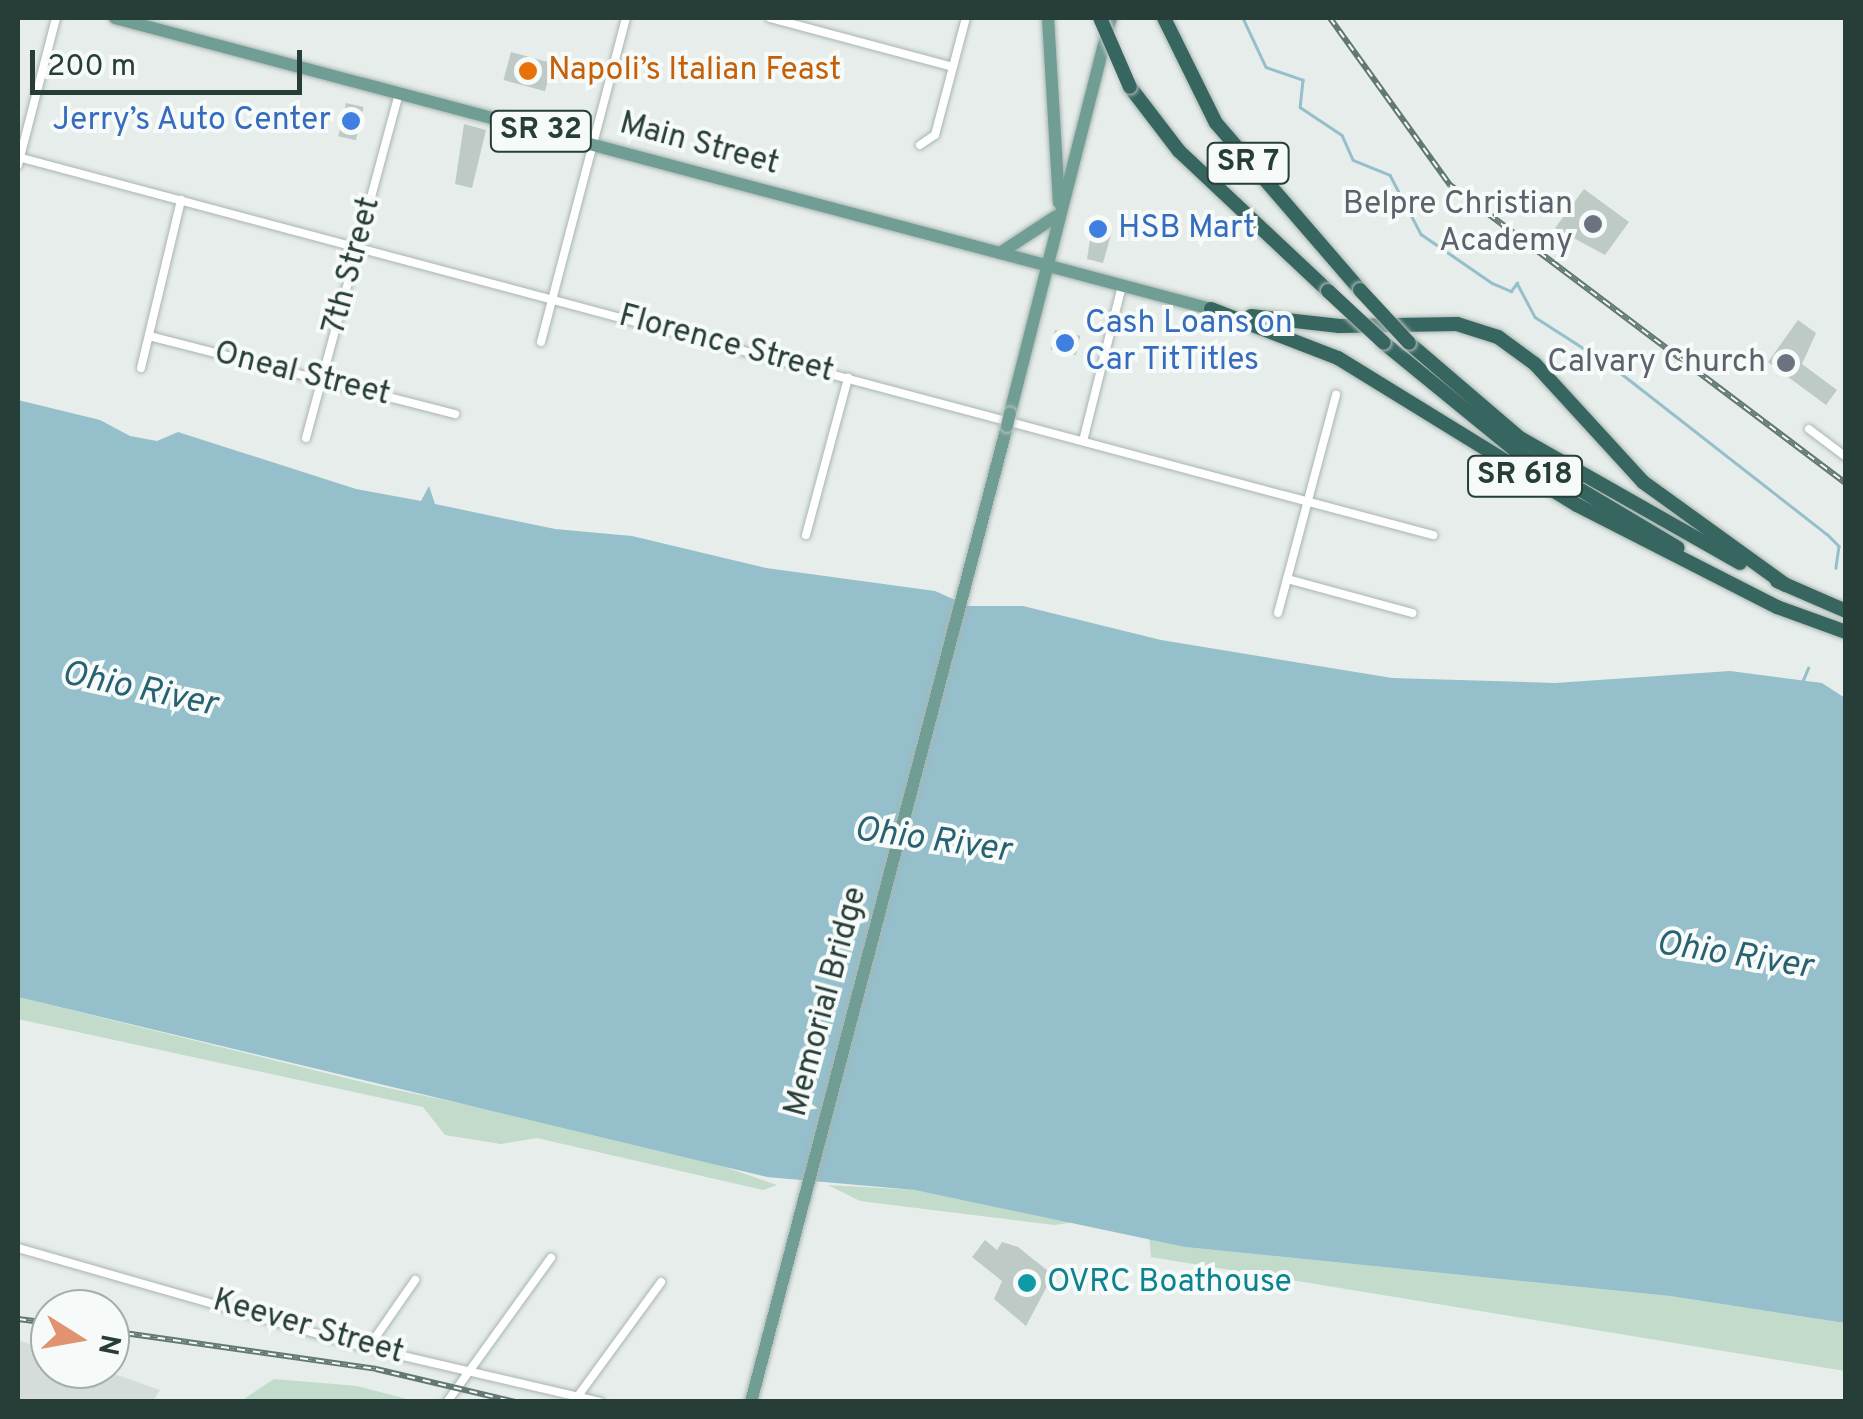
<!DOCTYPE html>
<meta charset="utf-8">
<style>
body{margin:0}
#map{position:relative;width:1863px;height:1419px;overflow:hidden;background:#e6edea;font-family:Overpass,sans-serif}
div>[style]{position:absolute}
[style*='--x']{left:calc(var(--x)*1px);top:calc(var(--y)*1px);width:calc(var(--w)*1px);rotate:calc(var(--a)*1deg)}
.built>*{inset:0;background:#d4ddd9}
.green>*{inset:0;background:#c2dbca}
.water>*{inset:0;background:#95bfcb}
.stream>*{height:2.5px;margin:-1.25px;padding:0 1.25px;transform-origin:1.25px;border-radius:1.25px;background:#95bfcb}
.building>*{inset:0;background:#becac6;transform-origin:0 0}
.roads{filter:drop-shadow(0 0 2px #a9b5b1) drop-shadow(0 0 2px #a9b5b1)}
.street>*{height:8px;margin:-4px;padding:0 4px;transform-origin:4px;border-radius:4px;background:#fff}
.primary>*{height:12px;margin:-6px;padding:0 6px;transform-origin:6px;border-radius:6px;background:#709d94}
.highway>*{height:14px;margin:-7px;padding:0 7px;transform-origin:7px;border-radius:7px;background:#36665f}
.rail>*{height:6px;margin-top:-3px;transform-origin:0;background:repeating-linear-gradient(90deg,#f6faf8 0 8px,#627873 0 16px);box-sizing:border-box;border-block:2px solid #627873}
.bridges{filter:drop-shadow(0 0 2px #c3c9c7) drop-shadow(0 0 2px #c3c9c7)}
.primary-bridge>*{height:12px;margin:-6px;padding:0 6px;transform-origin:6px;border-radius:6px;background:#709d94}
.highway-bridge>*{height:14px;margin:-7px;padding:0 7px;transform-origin:7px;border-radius:7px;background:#36665f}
.dots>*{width:28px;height:28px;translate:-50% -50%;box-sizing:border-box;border:5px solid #f6faf8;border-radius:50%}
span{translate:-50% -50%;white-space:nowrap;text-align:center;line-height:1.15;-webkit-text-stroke:8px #f6faf8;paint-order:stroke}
.shield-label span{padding:2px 8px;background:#f6faf8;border:2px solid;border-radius:8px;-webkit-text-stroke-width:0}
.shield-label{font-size:30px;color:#273d38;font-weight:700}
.food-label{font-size:32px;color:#c56008}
.left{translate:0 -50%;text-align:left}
.shop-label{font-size:32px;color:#366cbe}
.right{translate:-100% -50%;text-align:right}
.street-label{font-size:32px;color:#273d38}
.worship-label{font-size:32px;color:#5b616d}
.culture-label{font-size:32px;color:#0d838f}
.water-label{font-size:35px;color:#286272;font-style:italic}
.frame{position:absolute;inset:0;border:20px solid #273d38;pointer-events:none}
.north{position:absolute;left:30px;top:1289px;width:100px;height:100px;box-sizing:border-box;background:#f6faf8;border:2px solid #a3aeab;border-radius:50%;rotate:101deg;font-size:28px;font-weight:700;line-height:40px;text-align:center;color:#273d38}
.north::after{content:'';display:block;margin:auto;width:35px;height:45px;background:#e19270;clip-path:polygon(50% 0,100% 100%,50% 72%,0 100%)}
.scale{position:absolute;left:30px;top:50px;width:272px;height:45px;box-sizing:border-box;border:5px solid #273d38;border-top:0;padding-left:12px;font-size:30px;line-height:35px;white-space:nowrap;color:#273d38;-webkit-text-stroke:8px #f6faf8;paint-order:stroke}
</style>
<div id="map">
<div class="built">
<i style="clip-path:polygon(18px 1340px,50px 1351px,50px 1369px,100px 1369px,160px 1390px,153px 1401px,18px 1401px)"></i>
</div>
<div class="green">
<i style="clip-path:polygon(18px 997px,374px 1085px,670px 1148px,777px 1185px,763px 1190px,537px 1138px,501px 1144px,445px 1135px,423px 1107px,18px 1019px)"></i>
<i style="clip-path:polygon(828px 1185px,915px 1190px,1083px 1221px,1054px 1225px,860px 1201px)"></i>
<i style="clip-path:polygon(1149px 1234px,1185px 1247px,1670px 1296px,1845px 1323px,1845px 1371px,1151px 1257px)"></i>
<i style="clip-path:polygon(274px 1379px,357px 1386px,414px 1401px,241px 1401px)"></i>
</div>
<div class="water">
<i style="clip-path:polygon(18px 400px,100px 420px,130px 436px,157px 441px,178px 432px,356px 489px,421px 501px,429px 486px,435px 504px,555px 529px,632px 536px,766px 568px,935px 591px,969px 606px,1023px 606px,1161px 640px,1392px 678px,1555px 683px,1730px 671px,1822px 683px,1845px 698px,1845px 1323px,1670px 1296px,1185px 1247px,915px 1190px,767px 1177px,18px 997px)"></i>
</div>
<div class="stream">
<i style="--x:1243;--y:18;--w:54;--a:64.9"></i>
<i style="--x:1266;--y:67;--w:39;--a:19"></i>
<i style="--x:1303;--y:80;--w:27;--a:96"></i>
<i style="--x:1300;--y:107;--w:50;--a:33.7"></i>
<i style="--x:1342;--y:135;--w:27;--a:66"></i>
<i style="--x:1353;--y:160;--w:40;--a:22"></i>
<i style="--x:1390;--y:175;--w:67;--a:62.3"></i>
<i style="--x:1421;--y:234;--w:86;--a:34.6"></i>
<i style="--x:1492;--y:283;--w:21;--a:23"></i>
<i style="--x:1511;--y:291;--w:10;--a:-53"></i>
<i style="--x:1517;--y:283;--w:38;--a:62"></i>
<i style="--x:1535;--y:317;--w:93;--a:32.7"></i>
<i style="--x:1613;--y:367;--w:271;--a:38"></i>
<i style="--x:1827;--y:534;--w:17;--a:45"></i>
<i style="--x:1839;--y:546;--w:22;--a:98"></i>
<i style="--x:1803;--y:680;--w:13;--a:-67"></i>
</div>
<div class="building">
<i style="left:511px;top:52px;width:43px;height:29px;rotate:15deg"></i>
<i style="left:346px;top:103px;width:18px;height:34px;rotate:13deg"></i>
<i style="clip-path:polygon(464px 124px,486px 130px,472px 188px,455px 184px)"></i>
<i style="clip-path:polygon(1584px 189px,1629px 222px,1605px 255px,1555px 228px)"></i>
<i style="clip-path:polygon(1093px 221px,1112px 231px,1103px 263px,1087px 259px)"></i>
<i style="clip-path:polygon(1798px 320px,1816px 333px,1802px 364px,1837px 390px,1826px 405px,1768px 362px)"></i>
<i style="left:1055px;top:330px;width:26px;height:20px;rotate:13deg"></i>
<i style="clip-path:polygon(985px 1240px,997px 1250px,1002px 1242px,1018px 1247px,1053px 1275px,1026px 1326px,994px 1299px,1002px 1281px,972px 1257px)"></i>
</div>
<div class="roads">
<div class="street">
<i style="--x:770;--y:18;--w:189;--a:15"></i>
<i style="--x:920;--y:145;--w:18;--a:-34"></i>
<i style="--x:935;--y:135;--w:121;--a:-75.2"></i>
<i style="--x:18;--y:157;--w:1465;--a:14.96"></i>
<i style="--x:18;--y:165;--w:152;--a:-75.5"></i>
<i style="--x:149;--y:336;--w:316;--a:14.3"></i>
<i style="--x:541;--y:342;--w:335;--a:-75.3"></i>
<i style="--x:141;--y:368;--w:173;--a:-76.6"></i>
<i style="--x:1809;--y:429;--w:46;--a:37.1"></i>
<i style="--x:306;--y:438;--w:356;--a:-74.9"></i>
<i style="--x:1083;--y:441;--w:160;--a:-75.9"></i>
<i style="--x:806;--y:535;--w:163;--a:-75"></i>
<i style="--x:1287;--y:579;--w:130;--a:15.2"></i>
<i style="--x:1278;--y:613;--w:226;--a:-75.1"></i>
<i style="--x:18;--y:1248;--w:356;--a:16"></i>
<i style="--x:360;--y:1346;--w:246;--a:13.1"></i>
<i style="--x:368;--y:1348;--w:83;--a:-55.3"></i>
<i style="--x:578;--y:1396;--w:141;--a:-53.9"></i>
<i style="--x:447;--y:1402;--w:178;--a:-54.2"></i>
</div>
<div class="primary">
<i style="--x:115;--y:18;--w:1134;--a:14.87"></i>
<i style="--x:1048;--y:18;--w:185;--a:86.6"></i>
<i style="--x:1000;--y:253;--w:66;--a:-33.2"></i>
<i style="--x:1010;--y:413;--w:408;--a:-75.7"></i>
<i style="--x:751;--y:1402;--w:1009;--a:-75.3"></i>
</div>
<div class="highway">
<i style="--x:1164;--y:18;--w:117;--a:63.7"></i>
<i style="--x:1216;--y:123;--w:221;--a:49.2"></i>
<i style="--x:1130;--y:87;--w:81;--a:52.6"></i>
<i style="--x:1179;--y:151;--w:204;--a:43.2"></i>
<i style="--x:1211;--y:309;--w:136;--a:21.1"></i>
<i style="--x:1338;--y:358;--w:281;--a:31.6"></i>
<i style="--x:1577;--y:505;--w:225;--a:27"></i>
<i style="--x:1777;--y:607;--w:73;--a:19.9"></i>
<i style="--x:1251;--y:316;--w:89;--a:6.5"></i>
<i style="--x:1339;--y:326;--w:118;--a:-1"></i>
<i style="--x:1457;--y:324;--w:43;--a:17.6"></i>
<i style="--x:1498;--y:337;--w:46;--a:36.1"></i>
<i style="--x:1535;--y:364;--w:160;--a:47.5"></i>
<i style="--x:1643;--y:482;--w:176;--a:35.8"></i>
<i style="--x:1384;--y:343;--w:172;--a:39.3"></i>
<i style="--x:1517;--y:452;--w:187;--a:30.8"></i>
<i style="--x:1409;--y:343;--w:146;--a:40.6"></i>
<i style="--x:1520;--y:438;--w:253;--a:29.6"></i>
<i style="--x:1777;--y:581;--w:75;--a:23.5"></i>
</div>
</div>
<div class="rail">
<i style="--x:1330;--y:18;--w:206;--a:54.3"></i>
<i style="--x:1450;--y:185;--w:496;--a:37"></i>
<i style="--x:18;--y:1319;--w:32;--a:7"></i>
<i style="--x:110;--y:1331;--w:269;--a:8.1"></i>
<i style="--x:376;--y:1369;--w:144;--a:13.3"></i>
</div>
<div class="bridges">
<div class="primary-bridge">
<i style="--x:1007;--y:426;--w:13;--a:-77"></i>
</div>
<div class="highway-bridge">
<i style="--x:1100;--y:18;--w:75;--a:66.5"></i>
<i style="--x:1360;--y:290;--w:72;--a:47.2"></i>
<i style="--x:1328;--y:291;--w:76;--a:42.9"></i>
</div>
</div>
<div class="dots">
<i style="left:528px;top:71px;background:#e8710a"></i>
<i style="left:351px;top:121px;background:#3f7fe0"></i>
<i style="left:1593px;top:224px;background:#6b7280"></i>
<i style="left:1098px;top:229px;background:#3f7fe0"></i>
<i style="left:1065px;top:343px;background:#3f7fe0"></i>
<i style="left:1786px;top:363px;background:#6b7280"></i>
<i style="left:1027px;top:1283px;background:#0f9aa8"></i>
</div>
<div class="shield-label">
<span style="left:541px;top:131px">SR 32</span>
<span style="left:1248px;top:163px">SR 7</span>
<span style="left:1525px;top:476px">SR 618</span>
</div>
<div class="food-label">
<span class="left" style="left:548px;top:71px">Napoli’s Italian Feast</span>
</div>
<div class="shop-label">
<span class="right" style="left:331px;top:121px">Jerry’s Auto Center</span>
<span class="left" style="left:1118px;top:229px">HSB Mart</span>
<span class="left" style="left:1085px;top:343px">Cash Loans on<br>Car TitTitles</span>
</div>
<div class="street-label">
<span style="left:699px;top:145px;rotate:15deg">Main Street</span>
<span style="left:353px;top:266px;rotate:-75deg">7th Street</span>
<span style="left:726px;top:345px;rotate:15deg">Florence Street</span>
<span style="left:302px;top:375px;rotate:14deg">Oneal Street</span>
<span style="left:827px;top:1002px;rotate:-75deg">Memorial Bridge</span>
<span style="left:308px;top:1328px;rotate:16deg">Keever Street</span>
</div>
<div class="worship-label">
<span class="right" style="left:1573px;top:224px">Belpre Christian<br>Academy</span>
<span class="right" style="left:1766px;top:363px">Calvary Church</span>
</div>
<div class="culture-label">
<span class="left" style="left:1047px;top:1283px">OVRC Boathouse</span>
</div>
<div class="water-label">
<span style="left:139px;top:690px;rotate:12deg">Ohio River</span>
<span style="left:932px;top:841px;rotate:8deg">Ohio River</span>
<span style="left:1734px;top:956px;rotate:9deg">Ohio River</span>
</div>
<div class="frame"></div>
<div class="north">N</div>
<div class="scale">200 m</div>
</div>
